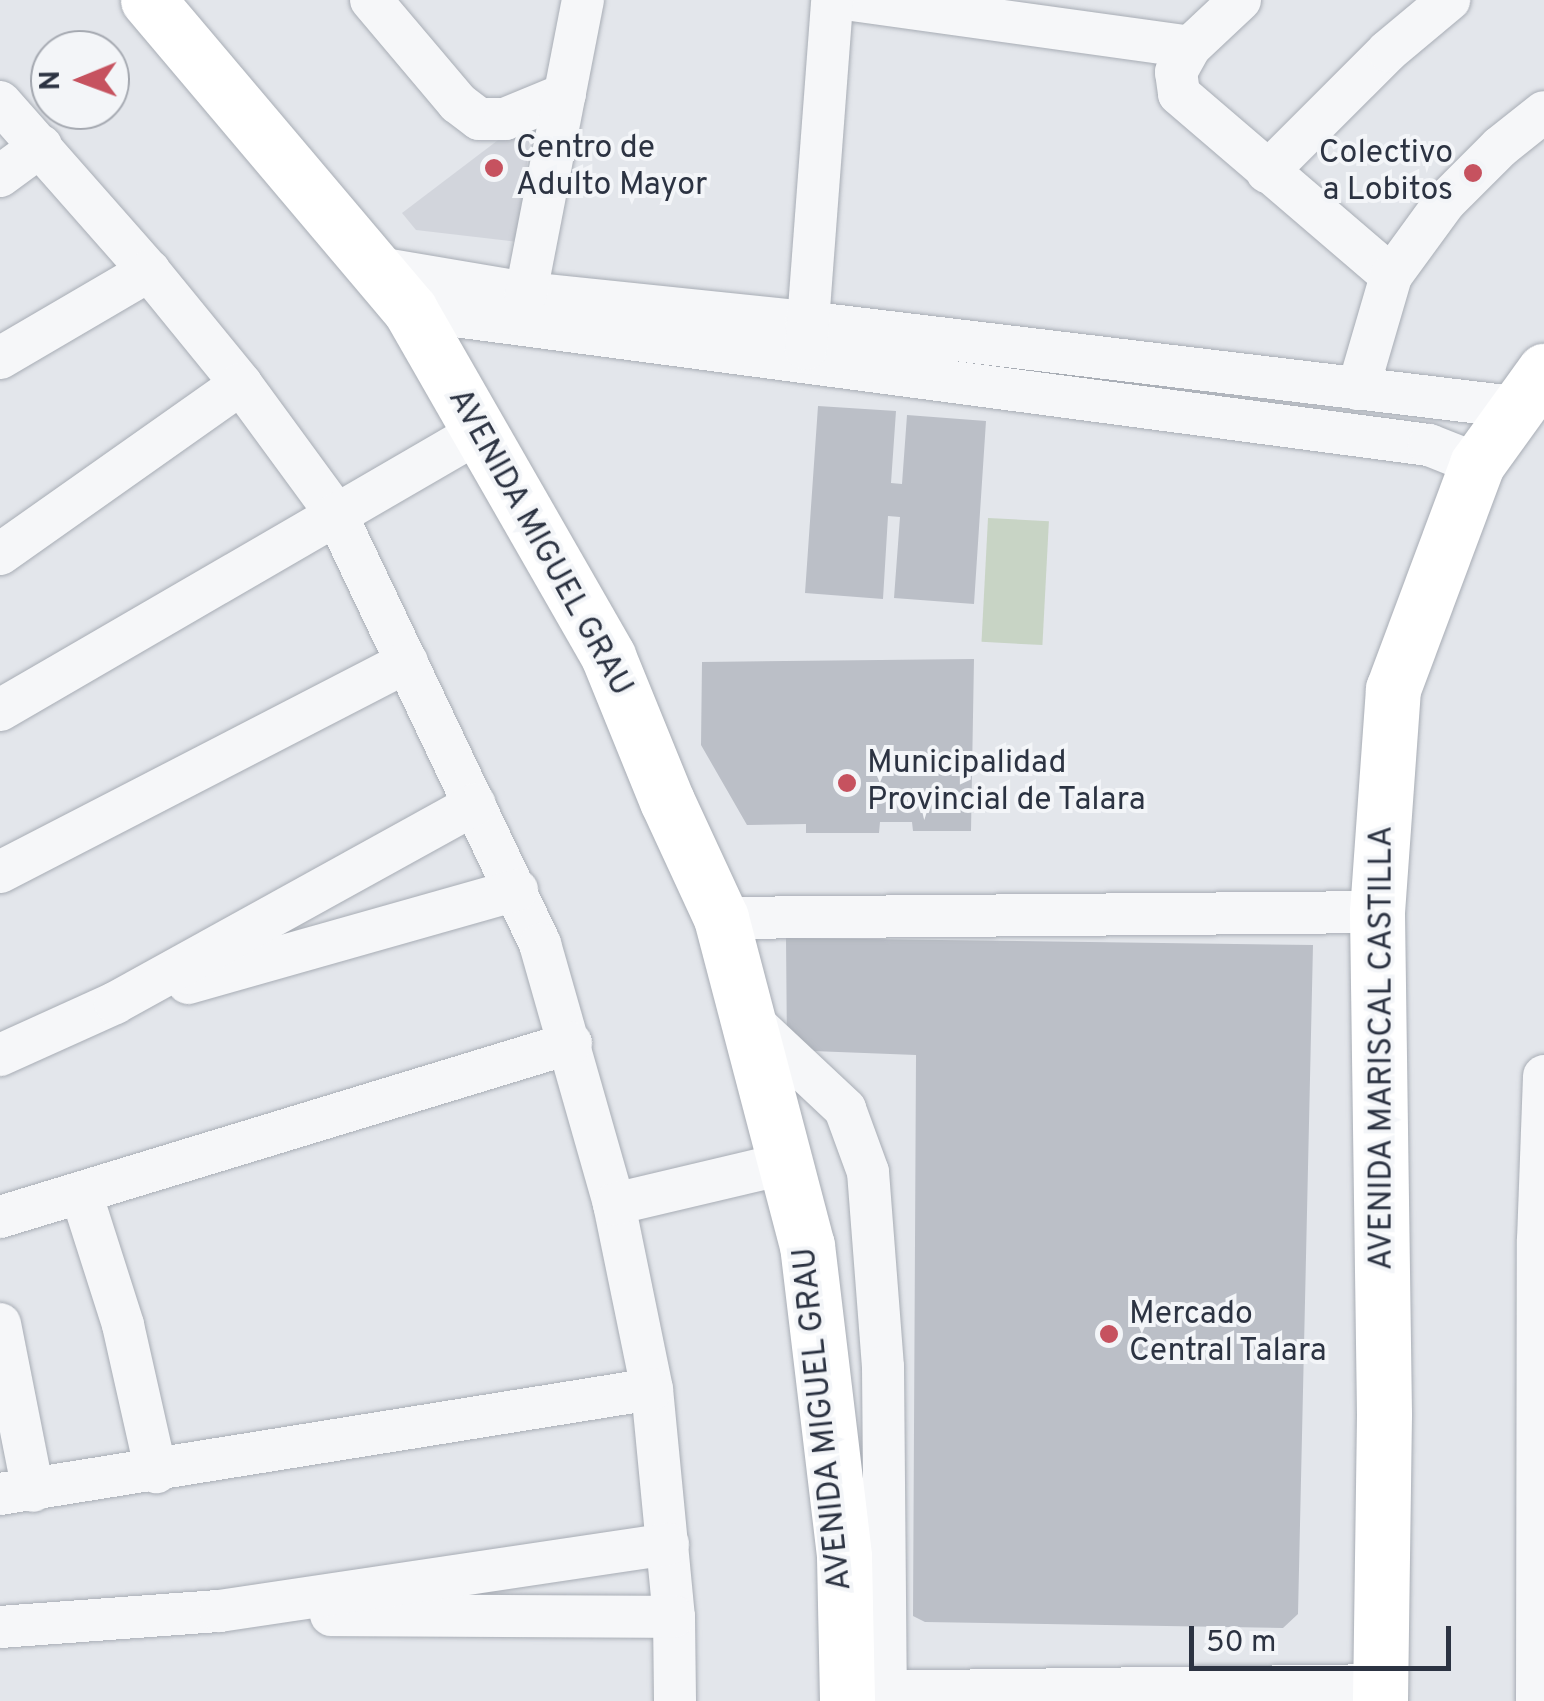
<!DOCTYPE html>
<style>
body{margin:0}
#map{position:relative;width:1544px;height:1701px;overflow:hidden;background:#e3e6eb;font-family:Overpass,sans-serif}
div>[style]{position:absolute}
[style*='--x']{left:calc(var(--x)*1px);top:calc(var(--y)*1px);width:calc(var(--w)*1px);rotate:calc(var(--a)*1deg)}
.built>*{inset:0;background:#d2d5dc}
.green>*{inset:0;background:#c8d4c5;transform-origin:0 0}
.building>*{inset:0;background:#bbbfc7}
.roads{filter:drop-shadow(0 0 2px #a8adb5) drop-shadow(0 0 2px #a8adb5)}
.street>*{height:42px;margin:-21px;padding:0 21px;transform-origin:21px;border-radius:21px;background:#f6f7f9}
.secondary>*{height:55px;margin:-27.5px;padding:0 27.5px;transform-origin:27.5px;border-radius:27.5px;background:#fff}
.dots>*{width:28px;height:28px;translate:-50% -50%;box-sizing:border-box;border:5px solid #f3f5f8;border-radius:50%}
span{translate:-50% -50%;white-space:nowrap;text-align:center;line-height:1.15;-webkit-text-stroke:8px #f3f5f8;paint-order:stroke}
.poi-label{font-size:32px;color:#2c3342}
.left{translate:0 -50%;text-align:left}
.right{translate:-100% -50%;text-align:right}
.street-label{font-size:32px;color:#2c3342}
.north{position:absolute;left:30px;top:30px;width:100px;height:100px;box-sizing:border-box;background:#f3f5f8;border:2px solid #a3a7af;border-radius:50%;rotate:269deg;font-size:28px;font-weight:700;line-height:40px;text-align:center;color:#2c3342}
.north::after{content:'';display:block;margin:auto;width:35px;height:45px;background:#c6525f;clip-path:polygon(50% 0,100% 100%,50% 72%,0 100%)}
.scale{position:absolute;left:1189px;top:1626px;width:262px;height:45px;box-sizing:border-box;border:5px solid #2c3342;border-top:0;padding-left:12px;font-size:30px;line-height:35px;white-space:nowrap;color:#2c3342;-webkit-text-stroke:8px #f3f5f8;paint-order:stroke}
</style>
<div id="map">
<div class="built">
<i style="clip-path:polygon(522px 122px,531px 123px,519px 242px,416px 230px,402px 213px)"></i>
</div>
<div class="green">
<i style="left:988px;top:518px;width:61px;height:124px;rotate:3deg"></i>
</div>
<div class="building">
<i style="clip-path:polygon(818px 406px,896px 411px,891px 483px,902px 484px,907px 415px,986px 421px,974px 604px,894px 598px,900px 517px,888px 516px,883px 599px,805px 593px)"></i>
<i style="clip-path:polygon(974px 659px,971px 831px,913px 831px,912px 822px,880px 822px,879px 833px,806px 833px,806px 824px,747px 825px,701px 745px,702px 662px)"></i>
<i style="clip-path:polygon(786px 938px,1313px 945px,1298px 1614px,1283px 1628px,925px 1622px,913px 1616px,916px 1055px,787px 1050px)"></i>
</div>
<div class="roads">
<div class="street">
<i style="--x:371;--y:0;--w:135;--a:49.8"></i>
<i style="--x:458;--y:103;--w:26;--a:37"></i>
<i style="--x:479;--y:119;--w:26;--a:0"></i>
<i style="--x:505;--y:119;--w:65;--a:-22.6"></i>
<i style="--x:852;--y:0;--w:341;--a:7.9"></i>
<i style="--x:1240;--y:0;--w:69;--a:136.8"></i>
<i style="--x:1190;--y:47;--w:29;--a:119"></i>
<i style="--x:1176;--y:72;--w:22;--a:82"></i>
<i style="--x:1179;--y:94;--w:279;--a:40.6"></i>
<i style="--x:0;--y:102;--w:225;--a:48.6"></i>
<i style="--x:149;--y:271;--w:146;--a:50.8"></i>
<i style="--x:241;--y:384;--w:161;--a:53.8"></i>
<i style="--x:336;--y:514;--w:476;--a:64.6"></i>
<i style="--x:540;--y:944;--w:270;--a:74.1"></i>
<i style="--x:614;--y:1204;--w:189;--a:78.4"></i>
<i style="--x:652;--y:1389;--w:229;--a:84.5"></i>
<i style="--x:674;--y:1617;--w:84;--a:89.3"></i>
<i style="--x:1267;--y:172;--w:171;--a:-45"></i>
<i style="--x:1388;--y:51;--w:80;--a:-39.9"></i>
<i style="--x:0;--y:176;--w:51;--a:-36.2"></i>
<i style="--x:378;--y:268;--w:150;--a:9.6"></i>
<i style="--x:526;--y:293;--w:281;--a:5.9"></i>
<i style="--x:806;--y:322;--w:713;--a:6.85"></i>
<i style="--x:526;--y:293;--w:298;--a:-79"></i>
<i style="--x:410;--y:310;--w:1028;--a:7.55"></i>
<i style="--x:1429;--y:445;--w:52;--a:21.6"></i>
<i style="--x:806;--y:349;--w:350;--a:-85.7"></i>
<i style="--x:0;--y:358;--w:173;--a:-30.3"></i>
<i style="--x:1358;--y:389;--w:118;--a:-73.7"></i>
<i style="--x:1391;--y:276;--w:92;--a:-53.9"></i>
<i style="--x:1445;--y:202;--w:78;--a:-45"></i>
<i style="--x:1500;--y:147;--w:56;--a:-38.5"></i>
<i style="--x:0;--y:554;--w:295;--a:-35.2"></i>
<i style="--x:0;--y:710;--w:556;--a:-30.12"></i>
<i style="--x:0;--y:872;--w:458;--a:-27.3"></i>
<i style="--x:721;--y:918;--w:656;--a:-0.52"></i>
<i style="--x:188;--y:983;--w:342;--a:-15.8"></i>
<i style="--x:744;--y:1014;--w:139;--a:43.2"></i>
<i style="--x:845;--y:1109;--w:67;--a:69.9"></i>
<i style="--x:868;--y:1172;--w:196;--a:85.6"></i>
<i style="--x:883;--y:1367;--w:326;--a:89.5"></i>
<i style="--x:0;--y:1055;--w:126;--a:-24.3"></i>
<i style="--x:115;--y:1003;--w:411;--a:-28.9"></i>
<i style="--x:81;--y:1193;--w:139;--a:72.3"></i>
<i style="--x:123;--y:1325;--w:151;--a:77.3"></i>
<i style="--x:614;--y:1204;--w:178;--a:-13.3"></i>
<i style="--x:0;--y:1217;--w:597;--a:-16.95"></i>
<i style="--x:0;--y:1324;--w:170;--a:78.8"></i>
<i style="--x:0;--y:1494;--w:660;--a:-9.15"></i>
<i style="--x:331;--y:1615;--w:343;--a:0.3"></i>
<i style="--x:0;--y:1627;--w:221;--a:-4.2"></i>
<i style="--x:220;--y:1611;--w:453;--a:-8.5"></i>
<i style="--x:858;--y:1692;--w:525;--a:-0.76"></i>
<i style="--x:1537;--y:1701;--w:461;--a:-89.9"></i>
<i style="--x:1538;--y:1240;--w:164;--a:-87.9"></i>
</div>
<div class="secondary">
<i style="--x:148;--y:0;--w:406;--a:49.8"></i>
<i style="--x:410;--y:310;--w:399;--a:60.2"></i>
<i style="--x:608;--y:656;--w:157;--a:67.9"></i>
<i style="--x:667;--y:801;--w:129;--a:65.2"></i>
<i style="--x:721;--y:918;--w:338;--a:75.3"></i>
<i style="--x:807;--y:1245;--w:314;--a:83.2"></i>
<i style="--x:844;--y:1557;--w:144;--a:88.8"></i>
<i style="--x:1380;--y:1701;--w:287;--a:-89.2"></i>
<i style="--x:1384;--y:1414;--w:502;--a:-90.8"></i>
<i style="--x:1377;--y:912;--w:224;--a:-85.9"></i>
<i style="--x:1393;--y:689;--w:240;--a:-69.5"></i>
<i style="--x:1477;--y:464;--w:115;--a:-54.2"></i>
</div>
</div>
<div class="dots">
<i style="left:494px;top:168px;background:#c6525f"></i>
<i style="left:1473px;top:173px;background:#c6525f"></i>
<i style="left:847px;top:783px;background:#c6525f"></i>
<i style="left:1109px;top:1334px;background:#c6525f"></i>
</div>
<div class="poi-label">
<span class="left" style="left:516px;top:168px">Centro de<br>Adulto Mayor</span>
<span class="right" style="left:1453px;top:173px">Colectivo<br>a Lobitos</span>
<span class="left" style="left:867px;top:783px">Municipalidad<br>Provincial de Talara</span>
<span class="left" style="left:1129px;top:1334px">Mercado<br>Central Talara</span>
</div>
<div class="street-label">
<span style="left:539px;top:543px;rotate:61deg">AVENIDA MIGUEL GRAU</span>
<span style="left:1383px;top:1048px;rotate:-90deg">AVENIDA MARISCAL CASTILLA</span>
<span style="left:824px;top:1419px;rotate:-96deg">AVENIDA MIGUEL GRAU</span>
</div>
<div class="north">N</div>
<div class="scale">50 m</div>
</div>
